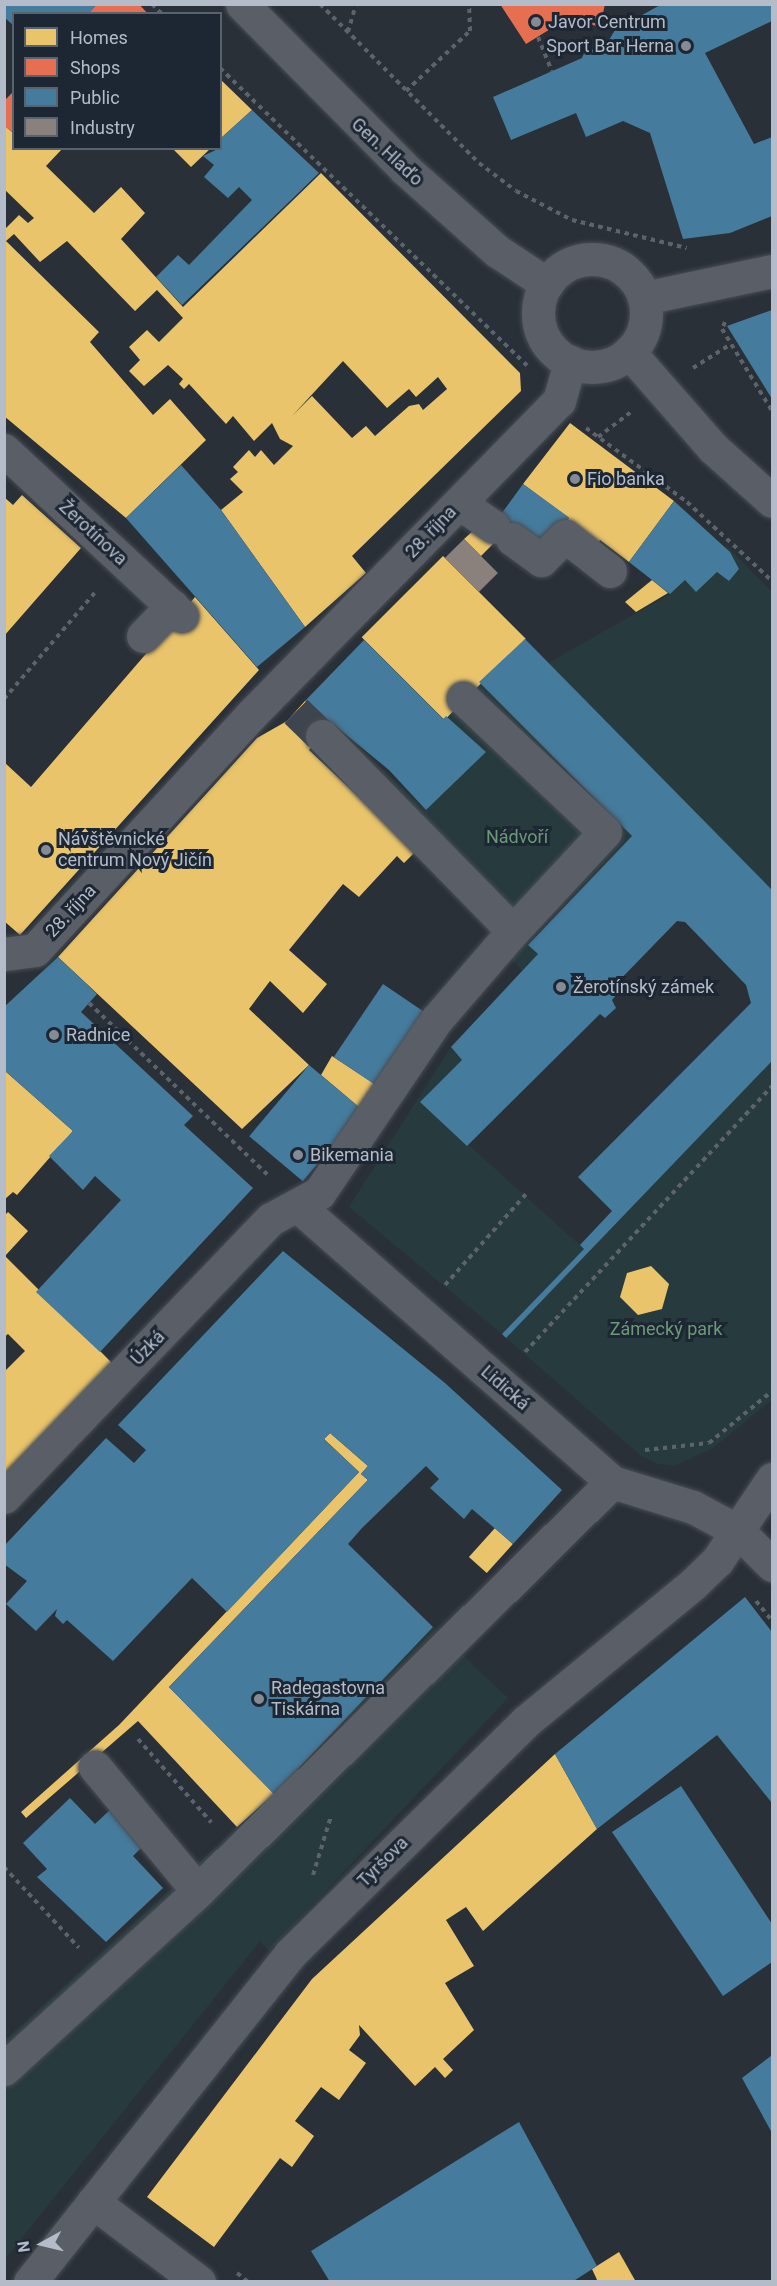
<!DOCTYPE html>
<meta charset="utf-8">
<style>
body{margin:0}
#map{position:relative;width:777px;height:2286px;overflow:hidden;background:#2a3038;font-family:Roboto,sans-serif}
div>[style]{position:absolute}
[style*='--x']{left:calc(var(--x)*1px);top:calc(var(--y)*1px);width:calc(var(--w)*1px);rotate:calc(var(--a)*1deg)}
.green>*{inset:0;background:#273a3e}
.homes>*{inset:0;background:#e9c46a;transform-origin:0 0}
.shops>*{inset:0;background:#e76f51}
.public>*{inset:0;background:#457b9d;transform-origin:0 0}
.industry>*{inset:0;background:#8a817c;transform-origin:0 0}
.minor-tunnel>*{height:33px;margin-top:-16.5px;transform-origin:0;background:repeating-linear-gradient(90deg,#3f454e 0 33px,transparent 0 49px)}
.path>*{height:4px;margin-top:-2px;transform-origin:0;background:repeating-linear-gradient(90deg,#5d636a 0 4.5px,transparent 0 9px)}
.roads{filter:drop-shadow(0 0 2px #484c53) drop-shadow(0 0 2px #484c53)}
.minor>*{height:33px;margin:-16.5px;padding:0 16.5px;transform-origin:16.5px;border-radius:16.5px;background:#5a5e66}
.minor>.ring{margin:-16.5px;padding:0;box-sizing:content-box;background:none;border:33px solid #5a5e66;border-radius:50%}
.dots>*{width:16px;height:16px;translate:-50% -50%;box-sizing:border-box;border:3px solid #1d2633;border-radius:50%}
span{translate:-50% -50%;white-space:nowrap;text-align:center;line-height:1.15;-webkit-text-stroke:6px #1d2633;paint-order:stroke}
.poi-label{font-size:18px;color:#b4bcc9}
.left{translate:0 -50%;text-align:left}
.right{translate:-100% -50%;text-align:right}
.street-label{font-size:18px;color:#b4bcc9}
.park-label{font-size:18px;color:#6b9a76}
.frame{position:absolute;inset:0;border:6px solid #b4bcc9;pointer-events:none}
.legend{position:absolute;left:12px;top:12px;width:210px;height:138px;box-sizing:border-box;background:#1d2633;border:2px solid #59626f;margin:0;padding:8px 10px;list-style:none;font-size:18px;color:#b4bcc9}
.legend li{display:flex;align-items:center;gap:12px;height:30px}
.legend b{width:30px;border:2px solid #59626f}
.north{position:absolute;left:12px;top:2214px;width:60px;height:60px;-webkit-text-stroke:4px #1d2633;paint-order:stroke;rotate:262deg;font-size:16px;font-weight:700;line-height:24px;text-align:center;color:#b4bcc9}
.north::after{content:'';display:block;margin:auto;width:21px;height:27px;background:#b4bcc9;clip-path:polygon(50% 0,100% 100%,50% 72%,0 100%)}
</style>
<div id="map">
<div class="green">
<i style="clip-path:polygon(723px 542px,772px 592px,772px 890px,548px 663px,670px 594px,685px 580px,696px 591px,717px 572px,729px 581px,739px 569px)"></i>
<i style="clip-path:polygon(479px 682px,632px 836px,528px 944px,538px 954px,522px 971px,416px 851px,309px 750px,334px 724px,426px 810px,485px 753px,446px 716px)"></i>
<i style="clip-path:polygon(451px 1047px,462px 1060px,421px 1102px,584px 1249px,502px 1334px,349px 1207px)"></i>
<i style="clip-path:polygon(772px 1061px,772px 1400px,713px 1448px,675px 1466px,658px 1464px,641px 1456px,506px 1338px)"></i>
<i style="clip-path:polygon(433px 1627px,508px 1698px,269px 1951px,260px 1941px,5px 2259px,5px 2040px,274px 1794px)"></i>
</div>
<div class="homes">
<i style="clip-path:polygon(220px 79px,252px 110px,220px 139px)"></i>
<i style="clip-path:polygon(evenodd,4px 125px,14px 134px,14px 148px,63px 148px,46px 166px,94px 213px,121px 187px,145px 213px,121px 239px,183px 307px,321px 173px,520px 373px,521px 391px,352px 556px,366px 573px,305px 627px,221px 510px,243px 492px,230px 479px,238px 472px,233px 467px,249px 450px,255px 457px,261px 450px,274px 465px,293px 446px,280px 439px,272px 423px,254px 441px,233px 416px,226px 424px,189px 384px,184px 389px,179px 384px,183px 379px,168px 365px,144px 386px,129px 371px,140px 360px,129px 347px,147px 330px,159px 342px,183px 318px,157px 290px,135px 311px,67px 241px,40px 262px,14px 234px,6px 241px,99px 332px,90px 342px,153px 415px,170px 399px,206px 440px,126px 518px,4px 416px,5px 229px,19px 215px,28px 223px,34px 218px,4px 189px,4px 125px,343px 361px,387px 408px,409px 389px,416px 397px,438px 377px,447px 389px,423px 410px,419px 404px,409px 406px,375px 436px,366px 426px,352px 438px,312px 396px,292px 416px,343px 361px)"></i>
<i style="clip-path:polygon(172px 148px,211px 148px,191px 167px)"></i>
<i style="clip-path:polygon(570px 423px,674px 501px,629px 562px,600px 540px,595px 550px,563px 527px,569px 518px,523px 484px)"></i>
<i style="clip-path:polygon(22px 495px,81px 548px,4px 636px,4px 497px,13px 505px)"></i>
<i style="clip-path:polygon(474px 530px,499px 538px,481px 556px,464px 539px)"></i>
<i style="left:443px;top:556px;width:117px;height:115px;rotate:45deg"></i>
<i style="clip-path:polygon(652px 580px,668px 593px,636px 612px,625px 602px)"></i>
<i style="clip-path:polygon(195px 597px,259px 670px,20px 935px,4px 921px,4px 762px,31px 787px)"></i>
<i style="clip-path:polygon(305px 701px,334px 724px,309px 750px,416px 851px,404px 863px,397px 856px,359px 897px,343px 884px,289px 950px,327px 984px,303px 1013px,270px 981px,249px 1009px,309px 1065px,242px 1129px,58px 957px,257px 738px,287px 721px)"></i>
<i style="clip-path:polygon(332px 1056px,376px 1085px,360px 1108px,321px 1075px)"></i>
<i style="clip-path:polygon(4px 1070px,73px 1131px,17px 1195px,13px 1192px,4px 1200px)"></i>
<i style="clip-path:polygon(8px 1212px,28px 1231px,5px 1256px,114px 1365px,4px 1476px,4px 1372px,25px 1351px,8px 1334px,4px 1337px,5px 1215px)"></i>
<i style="clip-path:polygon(651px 1266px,669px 1284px,662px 1309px,638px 1315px,620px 1297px,627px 1273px)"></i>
<i style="clip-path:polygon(330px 1433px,368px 1466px,361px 1474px,368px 1480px,169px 1687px,274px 1794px,237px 1827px,138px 1721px,26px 1818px,21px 1812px,119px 1725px,359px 1472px,324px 1439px)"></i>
<i style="left:495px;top:1528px;width:24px;height:39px;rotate:42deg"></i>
<i style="clip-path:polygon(555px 1754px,597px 1829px,483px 1931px,466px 1907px,446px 1920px,474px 1966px,445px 1983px,474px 2030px,443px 2059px,453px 2070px,445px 2078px,435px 2067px,415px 2086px,359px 2025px,360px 2035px,349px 2050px,366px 2063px,339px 2100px,321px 2087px,295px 2121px,314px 2136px,292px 2167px,280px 2158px,214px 2247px,147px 2197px,312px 1979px)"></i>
<i style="clip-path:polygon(619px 2252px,636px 2282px,598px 2282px,592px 2269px)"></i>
</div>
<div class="shops">
<i style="clip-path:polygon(97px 4px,139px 4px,148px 14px,88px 14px)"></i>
<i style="clip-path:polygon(500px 4px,605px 4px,600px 27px,568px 18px,526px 44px)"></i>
<i style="clip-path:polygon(14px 91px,14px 134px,4px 125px,4px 101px)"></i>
</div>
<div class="public">
<i style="clip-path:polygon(4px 4px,97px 4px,88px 14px,14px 14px,14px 26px,4px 17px)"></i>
<i style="clip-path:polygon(662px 4px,772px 4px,772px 21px,705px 53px,754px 144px,772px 137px,772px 216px,730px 233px,683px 239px,650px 133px,623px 121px,586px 137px,576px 113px,511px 140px,493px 97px,582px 58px,586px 48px,602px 52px,615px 30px)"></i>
<i style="clip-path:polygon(252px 110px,319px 173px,182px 305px,156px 277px,178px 255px,189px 265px,252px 200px,239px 187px,228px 198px,204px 177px,214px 165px,203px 156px,220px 148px,220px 139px)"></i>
<i style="clip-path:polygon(772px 310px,772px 399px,727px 326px)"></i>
<i style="clip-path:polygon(181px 465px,221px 510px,305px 627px,257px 667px,126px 518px)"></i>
<i style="left:523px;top:484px;width:57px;height:44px;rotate:36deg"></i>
<i style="clip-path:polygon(674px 501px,730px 552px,739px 569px,729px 581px,717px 572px,696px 592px,685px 580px,670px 594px,629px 562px)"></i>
<i style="clip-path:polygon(525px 639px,772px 890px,772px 1061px,506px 1338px,502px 1334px,584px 1249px,580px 1245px,612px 1211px,578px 1177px,751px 1003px,746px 985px,685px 922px,677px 921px,611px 989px,617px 994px,612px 1000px,616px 1008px,605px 1018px,600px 1014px,467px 1146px,420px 1102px,462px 1060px,451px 1047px,538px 954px,528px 945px,632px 836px,479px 682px)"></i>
<i style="clip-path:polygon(364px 640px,443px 719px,446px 716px,486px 752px,426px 810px,389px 770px,305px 701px)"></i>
<i style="clip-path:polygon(58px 957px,97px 994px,81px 1012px,193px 1116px,184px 1125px,253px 1188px,100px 1352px,36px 1292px,121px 1200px,95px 1176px,83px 1190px,49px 1156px,73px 1131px,4px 1070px,4px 1007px)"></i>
<i style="left:383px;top:984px;width:53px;height:88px;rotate:34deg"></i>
<i style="left:309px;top:1065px;width:70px;height:93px;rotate:40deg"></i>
<i style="clip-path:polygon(283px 1251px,445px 1383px,562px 1490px,513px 1544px,472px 1509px,464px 1519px,430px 1488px,439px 1479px,426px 1466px,362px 1528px,348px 1544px,433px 1627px,274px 1794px,169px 1687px,368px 1480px,361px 1474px,368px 1466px,330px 1433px,324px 1439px,359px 1472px,227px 1612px,192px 1578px,113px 1661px,67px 1620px,63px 1624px,55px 1616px,57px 1609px,36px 1631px,6px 1604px,27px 1581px,4px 1564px,4px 1546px,106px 1438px,134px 1463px,146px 1450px,118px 1425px)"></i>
<i style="clip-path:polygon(745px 1597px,772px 1632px,772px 1803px,717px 1735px,597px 1829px,555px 1754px)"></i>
<i style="clip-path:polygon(681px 1786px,772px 1924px,772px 1962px,723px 1996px,612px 1832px)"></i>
<i style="clip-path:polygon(70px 1798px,95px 1824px,112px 1808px,145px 1844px,133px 1856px,163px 1888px,106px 1942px,37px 1877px,47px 1869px,23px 1843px)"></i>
<i style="clip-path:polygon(772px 2055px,772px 2133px,742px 2078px)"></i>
<i style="clip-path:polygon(519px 2122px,597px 2266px,572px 2282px,330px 2282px,311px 2251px)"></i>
</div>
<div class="industry">
<i style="left:464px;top:539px;width:48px;height:27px;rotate:45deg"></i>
</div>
<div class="minor-tunnel">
<i style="--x:296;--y:711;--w:36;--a:44"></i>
</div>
<div class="path">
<i style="--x:152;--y:4;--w:14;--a:45"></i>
<i style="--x:320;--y:4;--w:225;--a:45"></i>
<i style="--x:479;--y:163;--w:46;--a:37.1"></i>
<i style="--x:516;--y:191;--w:63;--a:27.4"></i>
<i style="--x:572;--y:220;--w:118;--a:13.7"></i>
<i style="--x:348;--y:32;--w:29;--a:-74"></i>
<i style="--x:538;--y:37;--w:37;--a:68"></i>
<i style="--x:220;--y:68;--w:429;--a:44.1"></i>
<i style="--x:406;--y:91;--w:88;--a:-43.2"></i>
<i style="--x:470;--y:31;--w:27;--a:-92"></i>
<i style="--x:725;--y:322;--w:8;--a:113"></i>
<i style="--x:722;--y:329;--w:96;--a:58.6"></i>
<i style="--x:693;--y:368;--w:45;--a:-32.3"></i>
<i style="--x:586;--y:428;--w:125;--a:36.2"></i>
<i style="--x:687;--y:502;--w:116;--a:42.9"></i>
<i style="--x:598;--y:437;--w:41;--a:-37.1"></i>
<i style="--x:4;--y:699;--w:143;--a:-49.5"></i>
<i style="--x:89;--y:1003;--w:251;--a:43.9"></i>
<i style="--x:445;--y:1285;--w:122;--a:-48.3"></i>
<i style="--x:525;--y:1352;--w:363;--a:-47.1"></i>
<i style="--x:645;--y:1450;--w:64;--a:-6.2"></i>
<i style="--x:709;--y:1443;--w:82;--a:-39.5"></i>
<i style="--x:756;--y:1601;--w:26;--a:51"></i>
<i style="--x:138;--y:1739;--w:111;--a:48.7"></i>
<i style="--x:4;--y:1867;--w:110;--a:47.2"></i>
<i style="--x:313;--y:1875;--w:62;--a:-73"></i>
<i style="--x:237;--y:2273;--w:14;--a:39"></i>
</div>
<div class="roads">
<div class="minor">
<i style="--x:242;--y:4;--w:232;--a:45.3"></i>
<i style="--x:405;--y:169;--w:123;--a:41.7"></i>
<i style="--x:497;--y:251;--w:60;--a:33.4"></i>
<i class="ring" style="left:538px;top:259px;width:75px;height:75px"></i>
<i style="--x:644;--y:298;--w:131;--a:-11.9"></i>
<i style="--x:629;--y:352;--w:128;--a:48.8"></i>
<i style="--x:713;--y:448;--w:79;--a:41.9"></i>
<i style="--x:4;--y:450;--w:243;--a:43"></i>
<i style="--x:459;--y:503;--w:42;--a:34.4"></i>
<i style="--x:512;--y:539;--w:36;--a:36"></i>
<i style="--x:541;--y:560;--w:34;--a:-45"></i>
<i style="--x:565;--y:536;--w:57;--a:37.9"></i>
<i style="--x:143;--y:636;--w:42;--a:-46"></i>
<i style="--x:463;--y:698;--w:195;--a:43.3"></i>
<i style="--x:605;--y:832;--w:135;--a:132.9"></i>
<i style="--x:4;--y:954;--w:31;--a:-7"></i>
<i style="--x:35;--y:950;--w:319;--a:-47.4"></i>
<i style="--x:251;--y:715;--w:440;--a:-45.6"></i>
<i style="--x:559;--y:401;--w:41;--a:-74.2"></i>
<i style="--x:297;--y:1205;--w:419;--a:41.3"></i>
<i style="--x:612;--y:1482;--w:85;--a:17.2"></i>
<i style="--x:693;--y:1507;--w:51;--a:28.1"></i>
<i style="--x:738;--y:1531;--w:48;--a:45"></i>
<i style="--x:4;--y:1497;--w:385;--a:-46.2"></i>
<i style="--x:271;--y:1219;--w:55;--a:-28.4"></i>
<i style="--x:319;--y:1193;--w:210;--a:-55.9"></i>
<i style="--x:437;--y:1019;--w:116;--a:-49.2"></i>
<i style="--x:513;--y:931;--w:273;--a:-134.4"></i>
<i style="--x:95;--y:1767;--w:161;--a:50.3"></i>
<i style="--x:4;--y:2069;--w:263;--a:-42.5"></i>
<i style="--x:198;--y:1891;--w:582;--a:-44.65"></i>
<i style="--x:93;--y:2202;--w:133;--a:37"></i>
<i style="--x:30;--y:2282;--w:419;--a:-51.6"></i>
<i style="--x:290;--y:1954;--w:330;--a:-44.6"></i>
<i style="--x:525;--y:1722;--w:216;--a:-39.4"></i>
<i style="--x:692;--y:1585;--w:35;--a:-44"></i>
<i style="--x:717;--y:1561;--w:99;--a:-56.1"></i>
</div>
</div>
<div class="dots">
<i style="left:536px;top:22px;background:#848b96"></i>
<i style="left:686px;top:46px;background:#848b96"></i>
<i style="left:575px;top:479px;background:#848b96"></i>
<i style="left:46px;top:850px;background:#848b96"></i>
<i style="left:561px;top:987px;background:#848b96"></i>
<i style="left:54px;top:1035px;background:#848b96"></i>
<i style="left:298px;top:1155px;background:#848b96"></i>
<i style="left:259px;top:1699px;background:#848b96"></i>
</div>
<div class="poi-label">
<span class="left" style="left:548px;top:22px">Javor Centrum</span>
<span class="right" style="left:674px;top:46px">Sport Bar Herna</span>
<span class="left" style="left:587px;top:479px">Fio banka</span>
<span class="left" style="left:58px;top:850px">Návštěvnické<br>centrum Nový Jičín</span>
<span class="left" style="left:573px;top:987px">Žerotínský zámek</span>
<span class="left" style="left:66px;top:1035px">Radnice</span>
<span class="left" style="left:310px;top:1155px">Bikemania</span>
<span class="left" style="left:271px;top:1699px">Radegastovna<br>Tiskárna</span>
</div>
<div class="street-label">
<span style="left:387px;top:152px;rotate:43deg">Gen. Hlaďo</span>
<span style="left:431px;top:532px;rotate:-46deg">28. října</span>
<span style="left:93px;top:533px;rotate:43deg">Žerotínova</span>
<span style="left:71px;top:911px;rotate:-47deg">28. října</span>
<span style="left:148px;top:1348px;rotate:-46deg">Úzká</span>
<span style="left:505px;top:1388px;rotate:41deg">Lidická</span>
<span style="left:383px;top:1862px;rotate:-45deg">Tyršova</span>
</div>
<div class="park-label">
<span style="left:517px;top:837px">Nádvoří</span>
<span style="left:666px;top:1329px">Zámecký park</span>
</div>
<div class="frame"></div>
<ul class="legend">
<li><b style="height:16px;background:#e9c46a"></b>Homes</li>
<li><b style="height:16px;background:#e76f51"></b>Shops</li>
<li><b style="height:16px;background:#457b9d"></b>Public</li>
<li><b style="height:16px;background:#8a817c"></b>Industry</li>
</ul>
<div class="north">N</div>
</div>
